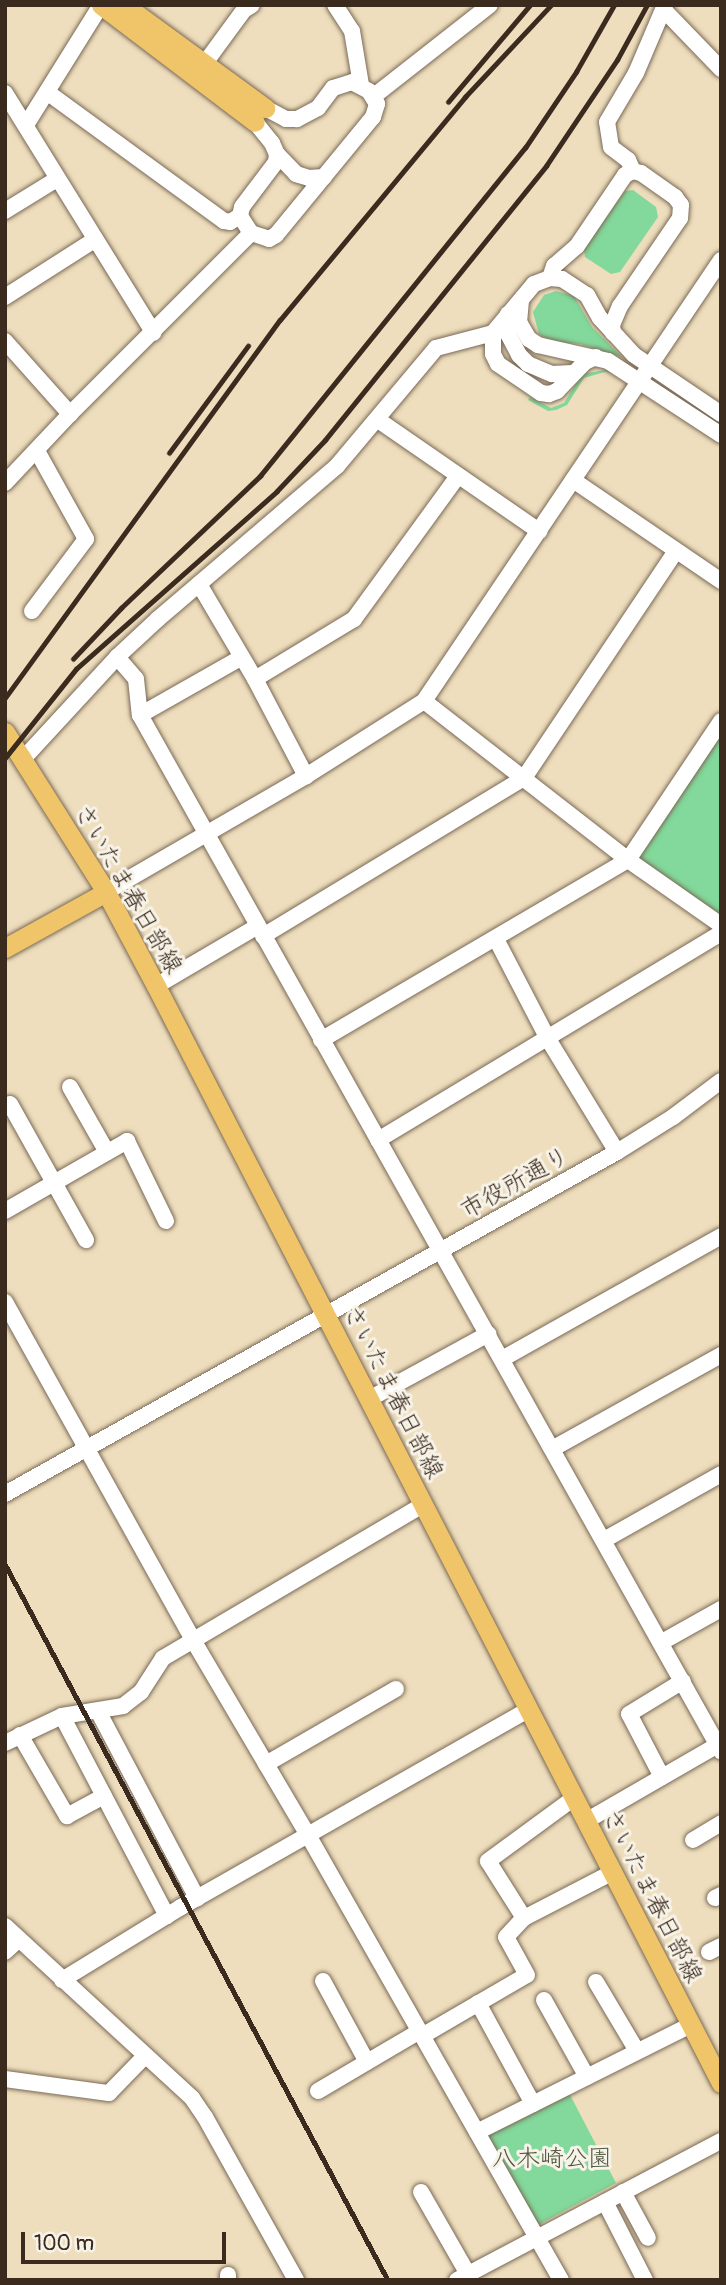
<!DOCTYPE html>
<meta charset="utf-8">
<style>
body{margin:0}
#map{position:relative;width:726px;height:2285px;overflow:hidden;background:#eedebd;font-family:Pangolin,"Klee One",sans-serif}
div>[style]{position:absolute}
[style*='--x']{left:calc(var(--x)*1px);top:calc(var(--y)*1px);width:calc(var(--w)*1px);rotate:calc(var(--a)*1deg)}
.green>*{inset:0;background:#83d89b}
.roads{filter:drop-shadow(0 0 2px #7a6956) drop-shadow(0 0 2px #7a6956)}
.minor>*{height:16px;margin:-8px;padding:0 8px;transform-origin:8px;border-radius:8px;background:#fff}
.major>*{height:19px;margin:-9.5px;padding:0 9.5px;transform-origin:9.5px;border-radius:9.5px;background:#f0c469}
.rail>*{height:4.5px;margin:-2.25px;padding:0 2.25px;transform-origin:2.25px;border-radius:2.25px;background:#3b2a1e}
span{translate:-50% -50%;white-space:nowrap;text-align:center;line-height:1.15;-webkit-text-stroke:6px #f7f3e8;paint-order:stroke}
.street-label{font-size:24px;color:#3b2a1e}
.park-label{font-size:24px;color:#4d563d}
.frame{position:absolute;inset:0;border:7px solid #3b2a1e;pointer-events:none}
.scale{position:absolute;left:21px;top:2232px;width:205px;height:32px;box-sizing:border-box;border:4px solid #3b2a1e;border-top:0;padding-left:9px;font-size:21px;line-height:24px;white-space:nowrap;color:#3b2a1e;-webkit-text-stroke:5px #f7f3e8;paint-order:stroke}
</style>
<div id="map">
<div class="green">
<i style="clip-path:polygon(633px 190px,656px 207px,658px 217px,620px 272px,611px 274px,585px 257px,584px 249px,625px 191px)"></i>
<i style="clip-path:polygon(556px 291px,574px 296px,592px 327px,622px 357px,580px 344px,550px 341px,539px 334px,533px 312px,544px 295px)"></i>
<i style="clip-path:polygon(605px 370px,613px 373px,605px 372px,584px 378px,567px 405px,556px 410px,548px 411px,528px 400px,530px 397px,551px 408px,564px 403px,582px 374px)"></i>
<i style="clip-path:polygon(721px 735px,721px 915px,635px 857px)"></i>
<i style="clip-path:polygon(568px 2091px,616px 2183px,538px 2225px,486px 2137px,488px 2132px)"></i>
</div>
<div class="roads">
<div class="minor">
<i style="--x:335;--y:5;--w:31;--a:57"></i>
<i style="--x:352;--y:31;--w:55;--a:80.5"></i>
<i style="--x:664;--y:10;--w:82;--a:46"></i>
<i style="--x:205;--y:63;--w:66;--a:-53.7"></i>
<i style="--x:244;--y:10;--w:9;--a:-32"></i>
<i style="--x:47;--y:92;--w:219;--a:36.1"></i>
<i style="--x:224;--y:221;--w:6;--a:9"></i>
<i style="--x:230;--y:222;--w:12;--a:-31"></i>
<i style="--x:5;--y:93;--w:282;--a:58.2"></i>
<i style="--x:374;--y:96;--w:147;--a:-38.1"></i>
<i style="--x:255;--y:122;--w:27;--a:51"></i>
<i style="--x:272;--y:143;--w:12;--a:66"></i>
<i style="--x:277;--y:154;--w:8;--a:97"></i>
<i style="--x:276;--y:162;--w:56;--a:127.1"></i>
<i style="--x:242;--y:207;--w:9;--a:103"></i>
<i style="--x:240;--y:216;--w:20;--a:57"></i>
<i style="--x:251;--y:233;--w:19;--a:18"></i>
<i style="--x:269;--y:239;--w:8;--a:-30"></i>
<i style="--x:276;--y:235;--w:153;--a:-50.6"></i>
<i style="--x:373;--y:117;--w:14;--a:-73"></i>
<i style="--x:377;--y:104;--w:15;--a:-122"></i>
<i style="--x:369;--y:91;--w:19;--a:-152"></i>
<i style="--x:352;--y:82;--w:20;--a:162"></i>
<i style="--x:333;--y:88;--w:25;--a:127"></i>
<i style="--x:318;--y:108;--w:24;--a:152"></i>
<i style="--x:297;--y:119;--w:11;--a:180"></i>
<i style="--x:286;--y:119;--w:24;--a:-152"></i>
<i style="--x:26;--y:125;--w:142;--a:-58"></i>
<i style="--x:277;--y:154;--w:28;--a:46"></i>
<i style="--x:296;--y:174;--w:14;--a:17"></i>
<i style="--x:309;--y:178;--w:15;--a:-4"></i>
<i style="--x:633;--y:171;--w:12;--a:-114"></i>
<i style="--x:628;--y:160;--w:21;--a:-143"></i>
<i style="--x:611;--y:147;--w:25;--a:-99"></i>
<i style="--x:607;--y:122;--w:57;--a:-59.4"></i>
<i style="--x:636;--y:73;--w:74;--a:-66.9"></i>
<i style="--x:5;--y:211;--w:61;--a:-31.6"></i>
<i style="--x:550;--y:278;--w:13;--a:-72"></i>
<i style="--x:554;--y:266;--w:30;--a:-41"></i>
<i style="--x:577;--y:246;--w:86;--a:-55.9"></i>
<i style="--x:625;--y:175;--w:9;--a:-27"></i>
<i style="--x:633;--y:171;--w:8;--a:14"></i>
<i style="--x:641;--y:173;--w:42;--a:35.2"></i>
<i style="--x:675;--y:197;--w:10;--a:53"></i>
<i style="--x:681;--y:205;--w:13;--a:94"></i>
<i style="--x:680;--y:218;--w:107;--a:124.3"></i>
<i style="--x:620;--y:306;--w:21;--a:113"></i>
<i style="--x:612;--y:325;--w:8;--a:83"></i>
<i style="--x:5;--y:297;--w:106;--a:-32.6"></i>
<i style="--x:521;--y:300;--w:22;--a:95"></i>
<i style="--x:519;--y:322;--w:20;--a:60"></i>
<i style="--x:529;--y:339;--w:11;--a:34"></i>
<i style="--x:538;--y:345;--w:72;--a:12.9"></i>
<i style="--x:608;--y:361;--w:135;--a:33.2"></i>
<i style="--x:508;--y:314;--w:20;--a:90"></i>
<i style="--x:508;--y:334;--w:24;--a:62"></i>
<i style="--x:519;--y:355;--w:13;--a:45"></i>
<i style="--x:528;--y:364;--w:26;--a:23"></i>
<i style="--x:552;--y:374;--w:21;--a:-3"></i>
<i style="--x:5;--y:341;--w:98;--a:48.3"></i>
<i style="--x:596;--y:357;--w:12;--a:156"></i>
<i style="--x:585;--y:362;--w:40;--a:134"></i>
<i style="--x:557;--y:391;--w:9;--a:159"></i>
<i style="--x:549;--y:394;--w:8;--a:-173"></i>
<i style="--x:541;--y:393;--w:52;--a:-146"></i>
<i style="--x:498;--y:364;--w:11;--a:-117"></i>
<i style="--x:493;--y:354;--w:21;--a:-90"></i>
<i style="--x:493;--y:333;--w:64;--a:-50.1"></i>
<i style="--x:534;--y:284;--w:17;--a:-21"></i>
<i style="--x:550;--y:278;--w:12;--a:5"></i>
<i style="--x:562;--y:279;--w:30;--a:33"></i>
<i style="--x:587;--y:295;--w:26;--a:61"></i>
<i style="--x:600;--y:318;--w:50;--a:47.4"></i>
<i style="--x:634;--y:355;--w:105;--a:34.1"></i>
<i style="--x:378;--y:420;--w:196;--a:34.6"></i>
<i style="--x:573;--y:480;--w:179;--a:34.3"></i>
<i style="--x:5;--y:483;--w:95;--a:-46.7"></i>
<i style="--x:70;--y:414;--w:256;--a:-45"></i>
<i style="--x:199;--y:584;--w:110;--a:59.5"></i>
<i style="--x:255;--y:679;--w:110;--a:62.3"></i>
<i style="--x:32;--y:611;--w:90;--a:-53.1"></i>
<i style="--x:86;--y:539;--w:101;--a:-119.1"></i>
<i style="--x:117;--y:657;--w:29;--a:49"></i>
<i style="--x:136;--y:679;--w:36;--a:84"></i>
<i style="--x:140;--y:715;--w:1188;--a:60.72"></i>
<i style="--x:255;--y:679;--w:116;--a:-31.2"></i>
<i style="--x:354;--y:619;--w:177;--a:-54"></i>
<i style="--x:424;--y:701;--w:259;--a:37.9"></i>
<i style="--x:628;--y:860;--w:113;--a:35"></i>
<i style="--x:140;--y:715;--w:117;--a:-29.6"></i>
<i style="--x:23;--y:759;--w:139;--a:-47.3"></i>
<i style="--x:117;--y:657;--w:56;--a:-42.8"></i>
<i style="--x:158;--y:619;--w:235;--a:-40.5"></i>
<i style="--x:337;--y:466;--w:154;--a:-50"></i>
<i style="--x:436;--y:348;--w:59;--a:-14.7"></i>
<i style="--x:106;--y:892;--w:231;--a:-30.1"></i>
<i style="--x:306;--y:776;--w:140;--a:-32.4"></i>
<i style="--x:424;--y:701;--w:532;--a:-56.04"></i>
<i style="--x:263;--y:936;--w:305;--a:-31.2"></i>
<i style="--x:524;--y:778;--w:273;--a:-56.2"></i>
<i style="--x:496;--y:939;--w:113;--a:62.5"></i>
<i style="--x:548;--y:1039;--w:132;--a:58.6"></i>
<i style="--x:156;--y:986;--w:118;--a:-30.5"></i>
<i style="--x:321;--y:1040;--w:356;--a:-30.4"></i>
<i style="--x:628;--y:860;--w:167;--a:-56.2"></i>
<i style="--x:70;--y:1087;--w:75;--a:60.4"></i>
<i style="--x:10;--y:1104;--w:156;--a:60.8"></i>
<i style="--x:378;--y:1140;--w:401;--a:-31.1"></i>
<i style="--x:5;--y:1211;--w:141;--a:-29.8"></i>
<i style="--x:127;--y:1141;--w:89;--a:64"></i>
<i style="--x:5;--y:1302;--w:387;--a:60.9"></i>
<i style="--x:193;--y:1640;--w:226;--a:59.5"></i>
<i style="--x:308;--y:1835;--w:512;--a:60.38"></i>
<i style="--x:502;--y:1359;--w:251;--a:-29.3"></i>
<i style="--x:369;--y:1399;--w:136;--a:-28.6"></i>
<i style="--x:552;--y:1449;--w:193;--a:-29.1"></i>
<i style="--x:5;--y:1494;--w:701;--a:-29.2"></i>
<i style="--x:617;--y:1152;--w:66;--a:-32"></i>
<i style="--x:673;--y:1117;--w:60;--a:-36.9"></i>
<i style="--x:604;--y:1540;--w:134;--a:-29.4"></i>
<i style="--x:662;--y:1642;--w:68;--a:-29.2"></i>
<i style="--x:98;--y:1711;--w:212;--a:62.1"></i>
<i style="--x:62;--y:1716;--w:226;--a:62.3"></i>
<i style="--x:20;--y:1735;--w:94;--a:59.9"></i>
<i style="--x:67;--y:1816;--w:42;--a:-28.4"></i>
<i style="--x:5;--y:1743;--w:63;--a:-25.3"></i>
<i style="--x:62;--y:1716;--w:62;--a:-9.3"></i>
<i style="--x:123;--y:1706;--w:23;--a:-38"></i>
<i style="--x:141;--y:1692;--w:40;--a:-57.1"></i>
<i style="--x:163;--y:1658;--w:302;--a:-30.5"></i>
<i style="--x:266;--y:1764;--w:150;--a:-30"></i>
<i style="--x:662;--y:1777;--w:71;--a:-117.6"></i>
<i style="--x:629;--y:1714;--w:63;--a:-31.4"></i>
<i style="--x:586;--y:1821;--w:156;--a:-30"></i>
<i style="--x:693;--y:1840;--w:33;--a:-31"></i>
<i style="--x:715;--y:1898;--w:7;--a:-27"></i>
<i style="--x:524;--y:1918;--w:67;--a:-122.3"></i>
<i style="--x:488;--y:1861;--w:107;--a:-36.2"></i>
<i style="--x:5;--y:1926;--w:254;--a:42.6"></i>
<i style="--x:192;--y:2098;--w:23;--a:56"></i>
<i style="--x:205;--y:2117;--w:187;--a:60.8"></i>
<i style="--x:5;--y:1952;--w:19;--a:-43"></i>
<i style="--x:709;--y:1952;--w:13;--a:-27"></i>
<i style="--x:62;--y:1980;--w:140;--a:-31.5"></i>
<i style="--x:181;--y:1907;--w:399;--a:-29.6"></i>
<i style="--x:323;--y:1981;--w:92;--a:61.5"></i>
<i style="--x:596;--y:1982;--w:80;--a:59.3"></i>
<i style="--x:544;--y:2000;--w:88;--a:60.8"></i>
<i style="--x:478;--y:2003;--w:115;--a:61.4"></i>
<i style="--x:422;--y:2036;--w:121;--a:-30.2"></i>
<i style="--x:527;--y:1975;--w:43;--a:-118.9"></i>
<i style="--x:506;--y:1937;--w:26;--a:-47"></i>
<i style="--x:524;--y:1918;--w:100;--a:-27.3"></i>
<i style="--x:5;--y:2079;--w:105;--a:7.7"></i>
<i style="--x:109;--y:2093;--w:52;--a:-45.8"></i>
<i style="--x:318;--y:2091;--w:116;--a:-30.5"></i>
<i style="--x:477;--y:2132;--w:239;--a:-26.6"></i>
<i style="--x:421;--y:2192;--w:95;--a:60.2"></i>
<i style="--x:623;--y:2192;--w:52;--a:61.5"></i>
<i style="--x:605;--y:2202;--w:88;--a:62.9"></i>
<i style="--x:228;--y:2280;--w:5;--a:-90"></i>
<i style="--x:457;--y:2280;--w:298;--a:-27.8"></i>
</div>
<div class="major">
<i style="--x:101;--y:5;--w:193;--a:37.2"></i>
<i style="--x:124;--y:5;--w:175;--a:36.1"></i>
<i style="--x:5;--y:732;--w:189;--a:57.7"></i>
<i style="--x:106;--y:892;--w:106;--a:62"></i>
<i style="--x:156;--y:986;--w:1234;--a:62.75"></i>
<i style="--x:5;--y:948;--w:115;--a:-29"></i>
</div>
</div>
<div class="rail">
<i style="--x:448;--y:102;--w:127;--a:-49.8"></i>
<i style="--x:169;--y:453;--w:133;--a:-53.6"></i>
<i style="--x:73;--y:659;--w:70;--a:-46.7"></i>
<i style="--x:121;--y:608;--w:192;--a:-43.5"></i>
<i style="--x:260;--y:476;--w:422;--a:-51.1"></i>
<i style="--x:525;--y:148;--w:92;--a:-56.1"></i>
<i style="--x:576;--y:72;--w:77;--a:-60.4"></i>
<i style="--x:5;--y:698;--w:467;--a:-54"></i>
<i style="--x:280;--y:320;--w:290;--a:-50.3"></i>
<i style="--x:465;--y:97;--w:126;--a:-46.9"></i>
<i style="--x:5;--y:758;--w:114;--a:-51.4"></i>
<i style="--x:76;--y:669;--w:268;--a:-41.5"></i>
<i style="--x:277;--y:491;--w:70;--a:-46.7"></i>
<i style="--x:325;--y:440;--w:352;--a:-51.1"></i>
<i style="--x:546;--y:166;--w:128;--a:-56.2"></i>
<i style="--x:617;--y:60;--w:63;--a:-61.4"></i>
<i style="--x:5;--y:1564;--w:812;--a:61.86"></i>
</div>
<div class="street-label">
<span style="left:128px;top:889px;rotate:60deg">さいたま春日部線</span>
<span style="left:515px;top:1183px;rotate:-29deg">市役所通り</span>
<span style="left:393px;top:1392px;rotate:63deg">さいたま春日部線</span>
<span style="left:652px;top:1896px;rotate:63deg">さいたま春日部線</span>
</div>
<div class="park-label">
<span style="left:552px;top:2159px">八木崎公園</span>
</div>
<div class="frame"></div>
<div class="scale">100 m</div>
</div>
